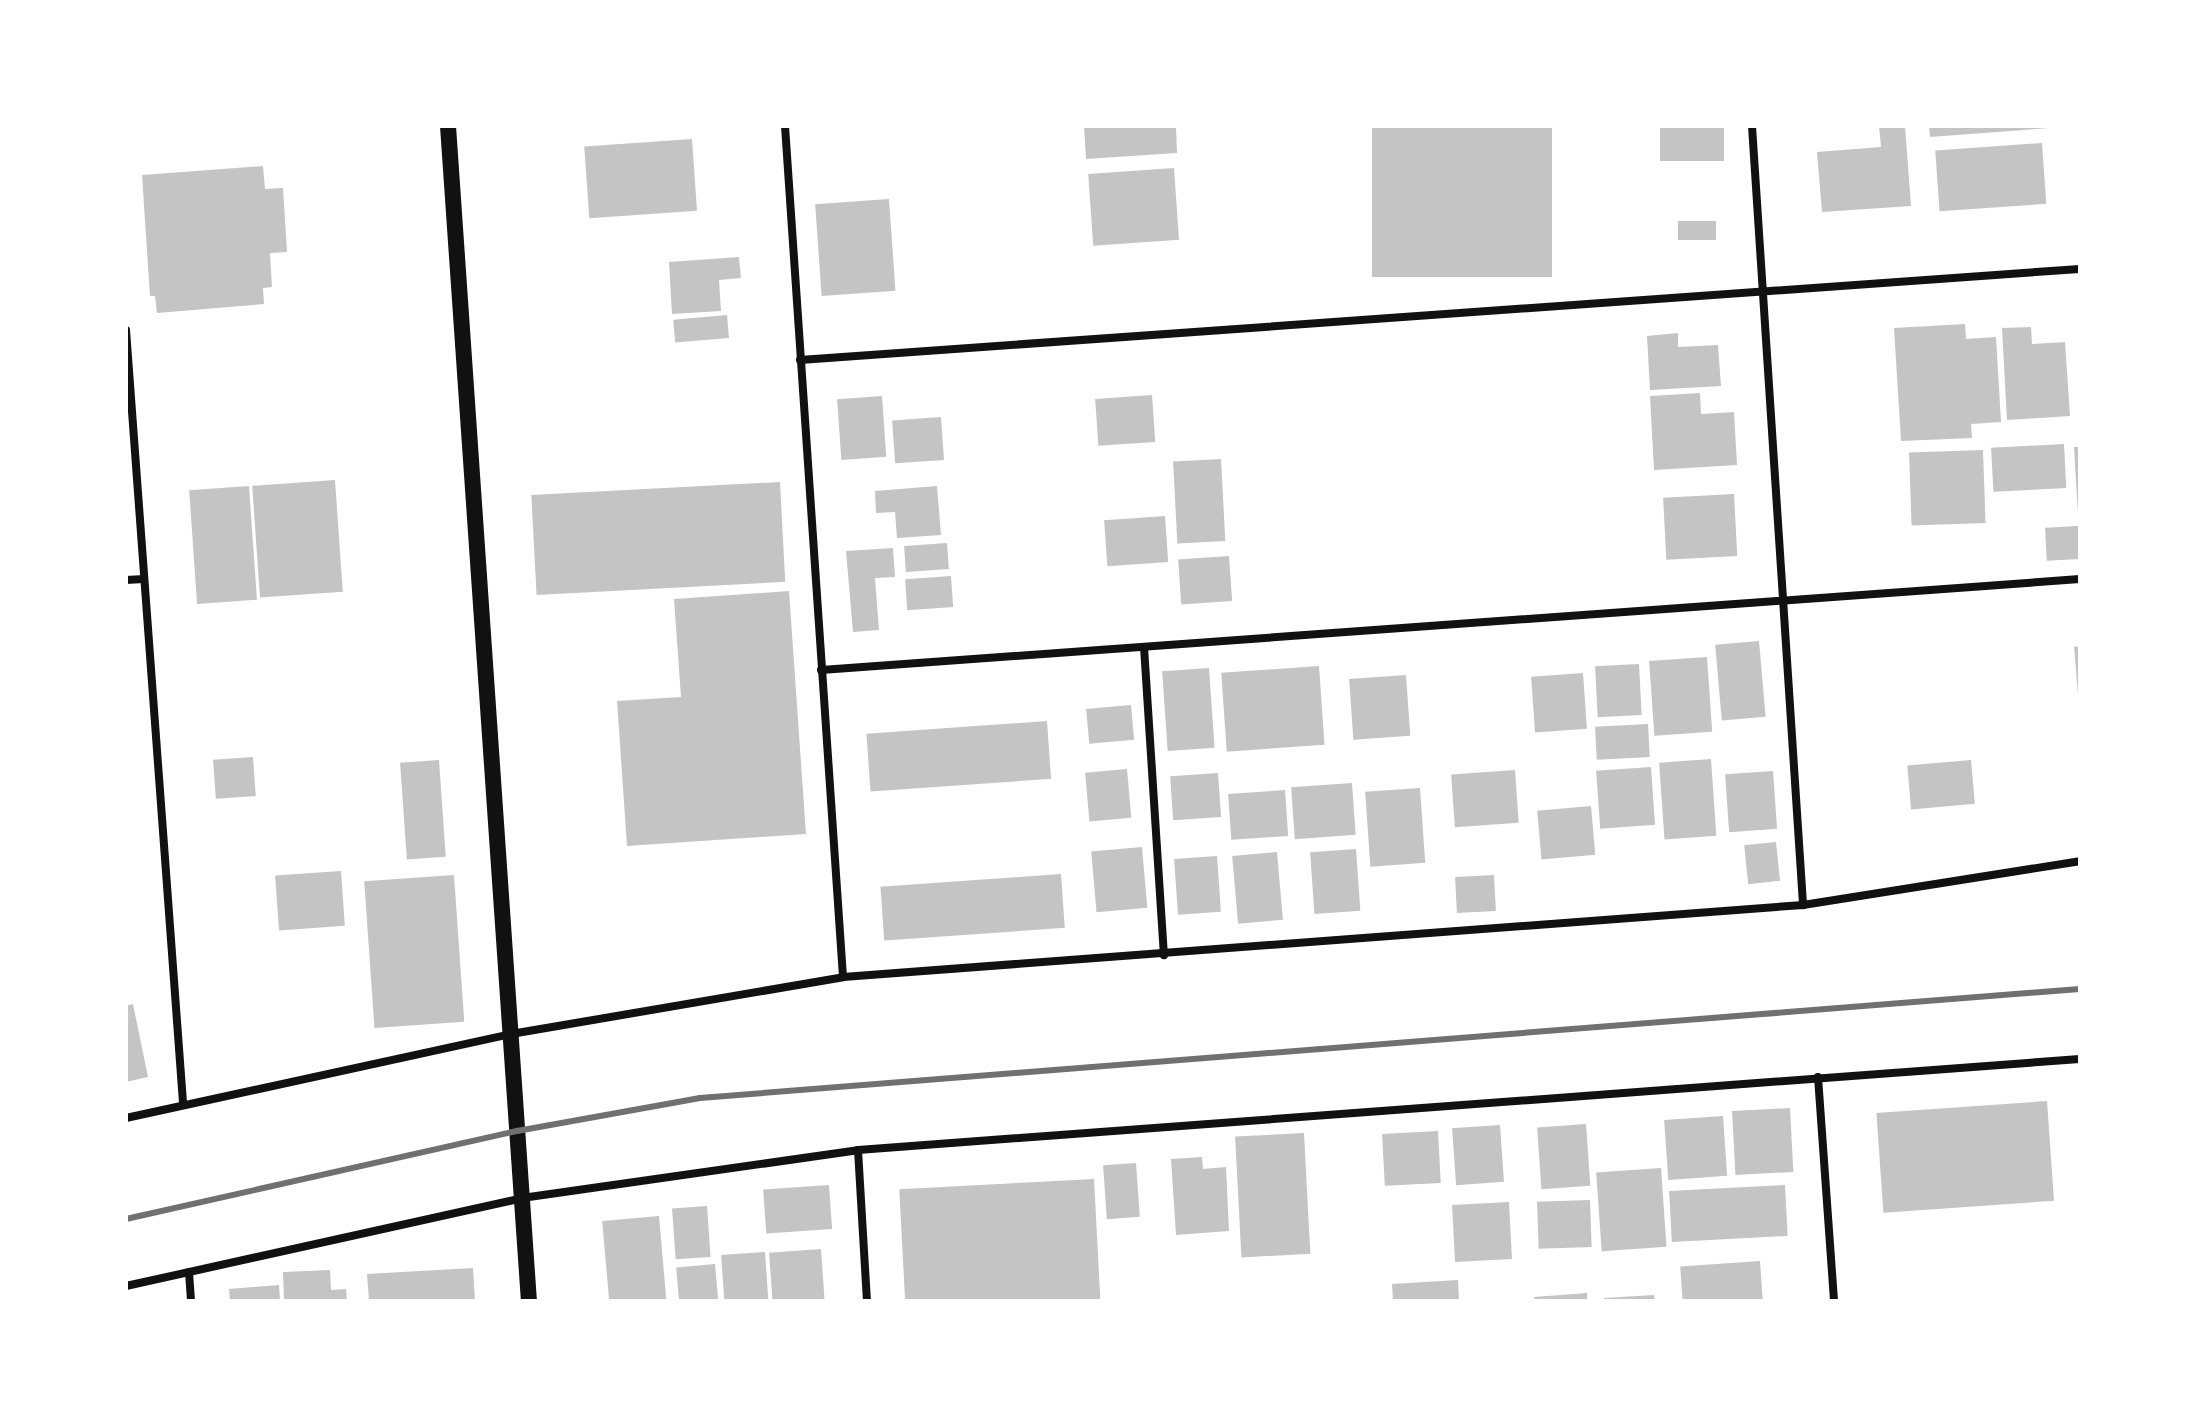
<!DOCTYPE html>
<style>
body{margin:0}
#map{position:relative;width:2206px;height:1427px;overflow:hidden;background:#fff;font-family:Quicksand,sans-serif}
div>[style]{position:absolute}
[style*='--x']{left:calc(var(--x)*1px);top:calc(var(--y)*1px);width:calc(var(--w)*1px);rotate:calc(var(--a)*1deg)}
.building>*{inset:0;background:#c4c4c4;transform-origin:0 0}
.minor>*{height:8px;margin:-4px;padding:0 4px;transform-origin:4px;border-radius:4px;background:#111}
.secondary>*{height:16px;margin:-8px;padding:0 8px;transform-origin:8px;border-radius:8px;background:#111}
.rail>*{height:6px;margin:-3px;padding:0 3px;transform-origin:3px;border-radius:3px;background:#707070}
span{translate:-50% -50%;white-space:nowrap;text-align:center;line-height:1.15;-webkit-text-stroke:6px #fff;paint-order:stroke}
.frame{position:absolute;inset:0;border:128px solid #fff;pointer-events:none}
</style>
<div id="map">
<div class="building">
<i style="clip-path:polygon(1084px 126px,1176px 126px,1177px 153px,1086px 159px)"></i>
<i style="left:1372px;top:126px;width:180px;height:151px"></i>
<i style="left:1660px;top:126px;width:64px;height:35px"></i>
<i style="clip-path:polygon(1879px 126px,1905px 126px,1911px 206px,1822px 212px,1817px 152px,1881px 147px)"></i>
<i style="clip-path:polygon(1929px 126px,2049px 126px,2049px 128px,1930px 137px)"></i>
<i style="left:692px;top:139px;width:72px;height:108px;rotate:86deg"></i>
<i style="left:2042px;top:143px;width:61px;height:107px;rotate:86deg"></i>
<i style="clip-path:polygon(263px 166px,265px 189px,283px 188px,287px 252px,270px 253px,272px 287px,263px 288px,264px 304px,157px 313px,155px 296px,150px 296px,142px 175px)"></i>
<i style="left:1174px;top:168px;width:72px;height:86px;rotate:86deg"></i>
<i style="left:889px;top:199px;width:92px;height:74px;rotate:86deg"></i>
<i style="left:1716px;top:221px;width:19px;height:38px;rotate:90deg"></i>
<i style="clip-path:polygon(739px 257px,741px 278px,719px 280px,721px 311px,672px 314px,669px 262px)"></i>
<i style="left:727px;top:315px;width:23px;height:54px;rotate:85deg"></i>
<i style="clip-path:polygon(1965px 324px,1966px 339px,1996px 337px,2001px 422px,1971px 424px,1972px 438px,1901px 441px,1894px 328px)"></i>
<i style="clip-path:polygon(2031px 327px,2032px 344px,2065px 342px,2070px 416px,2007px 420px,2002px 328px)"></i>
<i style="clip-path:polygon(1678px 333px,1678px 347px,1718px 345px,1721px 386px,1650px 390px,1647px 336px)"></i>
<i style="clip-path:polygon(1700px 393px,1701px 414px,1734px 412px,1737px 465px,1654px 470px,1650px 396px)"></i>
<i style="left:1152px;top:395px;width:47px;height:57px;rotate:86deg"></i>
<i style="left:882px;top:396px;width:61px;height:45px;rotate:86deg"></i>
<i style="left:941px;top:417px;width:43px;height:49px;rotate:86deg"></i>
<i style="left:2064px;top:444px;width:44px;height:73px;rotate:87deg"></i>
<i style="clip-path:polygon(2074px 447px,2080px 447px,2080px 514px,2078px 514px)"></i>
<i style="left:1983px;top:450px;width:73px;height:74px;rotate:88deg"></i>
<i style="left:1221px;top:459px;width:82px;height:48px;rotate:87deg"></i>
<i style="left:335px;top:480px;width:112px;height:83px;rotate:86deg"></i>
<i style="left:780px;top:482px;width:100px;height:249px;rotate:87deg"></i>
<i style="left:249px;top:486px;width:114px;height:60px;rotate:86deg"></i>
<i style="clip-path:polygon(937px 486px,941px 535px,897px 538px,895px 512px,876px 513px,875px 491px)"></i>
<i style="left:1734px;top:494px;width:62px;height:71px;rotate:87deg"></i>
<i style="left:1165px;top:516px;width:46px;height:61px;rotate:86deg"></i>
<i style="left:2078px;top:526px;width:33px;height:33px;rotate:87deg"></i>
<i style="left:947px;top:543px;width:26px;height:43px;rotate:86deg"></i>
<i style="clip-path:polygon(893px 548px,895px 577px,875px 578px,879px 630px,853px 632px,846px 551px)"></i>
<i style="left:1229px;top:556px;width:45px;height:51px;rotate:86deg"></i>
<i style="left:951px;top:576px;width:31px;height:46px;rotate:86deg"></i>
<i style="clip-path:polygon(789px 591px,806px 834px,627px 846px,617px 701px,681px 697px,674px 599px)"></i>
<i style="left:1759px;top:641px;width:76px;height:44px;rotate:85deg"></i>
<i style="clip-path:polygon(2080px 646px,2080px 694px,2078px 694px,2074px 647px)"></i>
<i style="left:1707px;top:657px;width:75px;height:58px;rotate:86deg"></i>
<i style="left:1639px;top:664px;width:51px;height:44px;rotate:87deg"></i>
<i style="left:1319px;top:666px;width:79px;height:98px;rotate:86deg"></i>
<i style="left:1209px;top:668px;width:80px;height:47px;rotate:86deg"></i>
<i style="left:1583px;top:673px;width:56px;height:52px;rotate:86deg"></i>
<i style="left:1406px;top:675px;width:61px;height:57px;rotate:86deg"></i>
<i style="left:1131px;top:705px;width:35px;height:45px;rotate:85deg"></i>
<i style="left:1047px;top:721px;width:58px;height:181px;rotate:86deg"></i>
<i style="left:1648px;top:724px;width:33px;height:53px;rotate:87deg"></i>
<i style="left:253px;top:757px;width:39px;height:40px;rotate:86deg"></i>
<i style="left:1711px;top:759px;width:77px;height:52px;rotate:86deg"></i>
<i style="left:439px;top:760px;width:97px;height:39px;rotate:86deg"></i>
<i style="left:1971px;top:760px;width:44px;height:64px;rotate:85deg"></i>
<i style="left:1651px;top:767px;width:58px;height:55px;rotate:86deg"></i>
<i style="left:1127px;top:769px;width:49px;height:42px;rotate:85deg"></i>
<i style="left:1515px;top:770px;width:53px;height:64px;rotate:86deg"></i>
<i style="left:1773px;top:771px;width:58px;height:48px;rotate:86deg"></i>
<i style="left:1218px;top:773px;width:44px;height:48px;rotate:86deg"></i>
<i style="left:1352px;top:783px;width:52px;height:61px;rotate:86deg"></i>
<i style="left:1420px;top:788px;width:75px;height:55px;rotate:86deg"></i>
<i style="left:1285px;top:790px;width:46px;height:57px;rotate:86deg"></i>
<i style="left:1591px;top:806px;width:49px;height:54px;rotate:85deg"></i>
<i style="left:1776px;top:842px;width:39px;height:32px;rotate:84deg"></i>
<i style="left:1142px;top:847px;width:61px;height:51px;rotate:85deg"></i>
<i style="left:1356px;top:849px;width:62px;height:46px;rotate:86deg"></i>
<i style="left:1277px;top:852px;width:68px;height:45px;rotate:85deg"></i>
<i style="left:1217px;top:856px;width:56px;height:43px;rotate:86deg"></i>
<i style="left:341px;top:871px;width:55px;height:66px;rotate:86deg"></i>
<i style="left:1061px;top:874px;width:54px;height:181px;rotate:86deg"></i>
<i style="left:454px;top:875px;width:147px;height:90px;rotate:86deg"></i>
<i style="left:1494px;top:875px;width:36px;height:39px;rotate:87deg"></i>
<i style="clip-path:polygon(133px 1004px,148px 1077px,126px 1082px,126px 1006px)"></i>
<i style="left:2047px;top:1101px;width:100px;height:171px;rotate:86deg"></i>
<i style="left:1790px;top:1108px;width:64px;height:58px;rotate:87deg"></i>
<i style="left:1723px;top:1116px;width:60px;height:59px;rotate:86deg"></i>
<i style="left:1586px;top:1124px;width:62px;height:49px;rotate:86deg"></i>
<i style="left:1500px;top:1125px;width:57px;height:48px;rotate:86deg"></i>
<i style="left:1438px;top:1131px;width:52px;height:56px;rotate:87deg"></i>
<i style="left:1304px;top:1133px;width:121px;height:69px;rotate:87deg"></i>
<i style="clip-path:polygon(1202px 1157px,1203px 1169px,1226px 1167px,1229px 1231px,1176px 1235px,1171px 1159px)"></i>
<i style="left:1136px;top:1163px;width:54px;height:33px;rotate:86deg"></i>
<i style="left:1661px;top:1168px;width:79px;height:65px;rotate:86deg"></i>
<i style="left:1094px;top:1179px;width:122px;height:195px;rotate:87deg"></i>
<i style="left:829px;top:1185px;width:44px;height:66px;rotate:86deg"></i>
<i style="left:1785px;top:1185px;width:51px;height:116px;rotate:87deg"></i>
<i style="left:1590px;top:1200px;width:47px;height:53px;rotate:88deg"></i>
<i style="left:1509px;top:1202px;width:57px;height:57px;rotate:87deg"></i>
<i style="left:707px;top:1206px;width:51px;height:35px;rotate:86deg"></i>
<i style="left:659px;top:1216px;width:85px;height:57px;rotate:85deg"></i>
<i style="left:821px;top:1249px;width:51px;height:52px;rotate:86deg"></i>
<i style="left:765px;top:1252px;width:49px;height:44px;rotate:86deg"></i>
<i style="left:1760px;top:1261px;width:40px;height:80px;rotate:86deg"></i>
<i style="left:715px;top:1264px;width:37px;height:39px;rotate:85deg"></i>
<i style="clip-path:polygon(473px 1268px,475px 1301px,369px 1301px,367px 1274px)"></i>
<i style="clip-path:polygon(330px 1270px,331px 1290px,346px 1289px,347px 1301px,284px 1301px,283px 1272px)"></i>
<i style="clip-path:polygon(1458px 1280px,1459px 1301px,1393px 1301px,1392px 1284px)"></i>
<i style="clip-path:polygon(279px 1285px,280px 1301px,230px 1301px,229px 1289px)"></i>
<i style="clip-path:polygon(1587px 1293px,1587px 1301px,1535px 1301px,1534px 1297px)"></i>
<i style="clip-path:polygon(1654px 1295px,1655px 1301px,1604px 1301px,1604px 1298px)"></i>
</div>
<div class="minor">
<i style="--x:785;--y:126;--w:853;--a:86.1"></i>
<i style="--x:1752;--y:126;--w:781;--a:86.25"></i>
<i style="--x:126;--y:330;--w:775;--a:85.78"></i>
<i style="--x:800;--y:360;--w:1283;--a:-4.07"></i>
<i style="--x:126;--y:580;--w:18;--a:-3"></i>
<i style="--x:1144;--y:647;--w:309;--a:86.3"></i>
<i style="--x:821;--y:670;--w:1262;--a:-4.13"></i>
<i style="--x:1818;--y:1077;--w:225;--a:85.9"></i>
<i style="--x:126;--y:1118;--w:394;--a:-12.3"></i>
<i style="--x:511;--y:1034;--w:337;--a:-9.7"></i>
<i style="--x:843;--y:977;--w:963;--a:-4.29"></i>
<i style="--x:1803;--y:905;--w:280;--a:-9"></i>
<i style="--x:858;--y:1150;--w:151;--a:86.6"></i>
<i style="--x:189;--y:1272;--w:29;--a:86"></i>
<i style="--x:126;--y:1286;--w:406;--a:-12.5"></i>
<i style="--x:522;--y:1198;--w:339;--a:-8.1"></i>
<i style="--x:858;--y:1150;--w:1225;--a:-4.26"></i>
</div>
<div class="secondary">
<i style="--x:448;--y:126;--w:1178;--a:86.06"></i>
</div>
<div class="rail">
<i style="--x:126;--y:1219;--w:401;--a:-12.7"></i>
<i style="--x:517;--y:1131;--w:186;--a:-10.2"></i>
<i style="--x:700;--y:1098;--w:1384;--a:-4.52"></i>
</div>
<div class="frame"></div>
</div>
